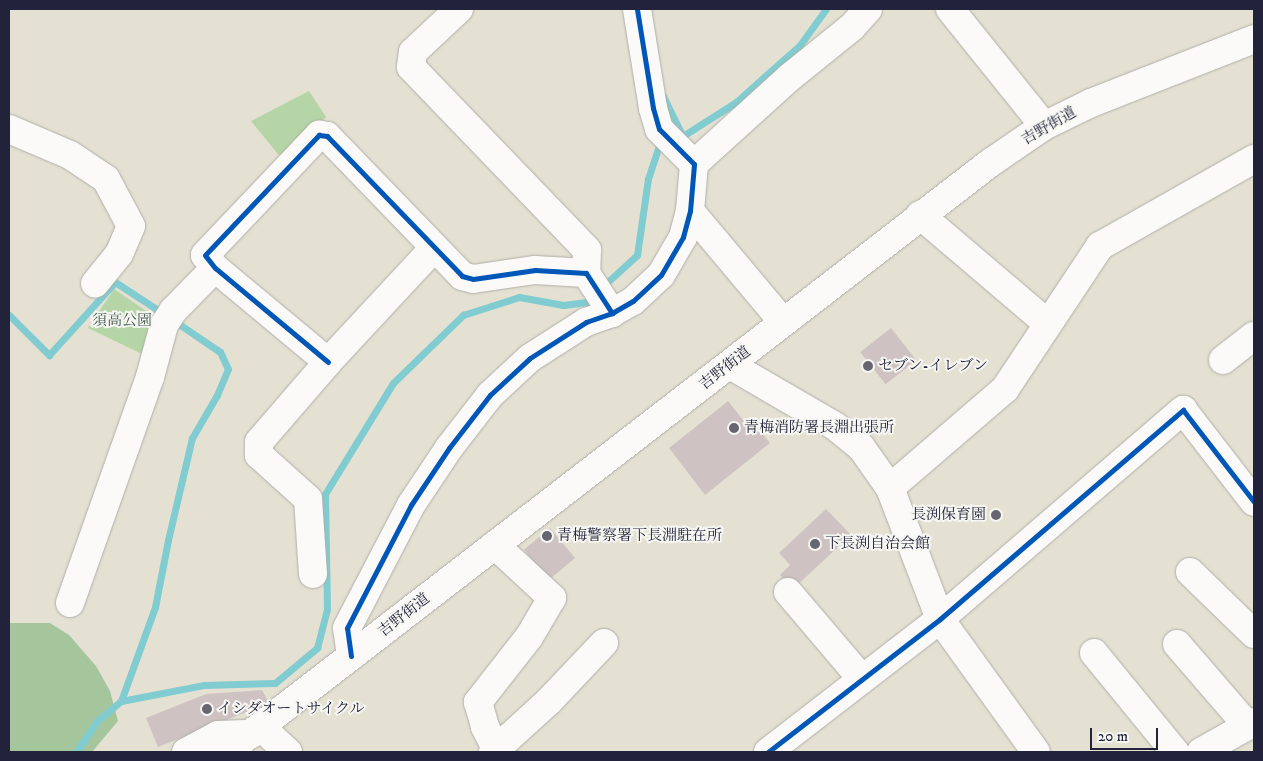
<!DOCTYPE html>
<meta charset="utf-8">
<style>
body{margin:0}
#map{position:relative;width:1263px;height:761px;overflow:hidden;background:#e4e1d3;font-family:"IM FELL DW Pica","Noto Serif JP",serif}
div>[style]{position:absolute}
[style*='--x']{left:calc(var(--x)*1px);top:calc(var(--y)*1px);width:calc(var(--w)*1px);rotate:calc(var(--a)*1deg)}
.green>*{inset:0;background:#b5d5a6}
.forest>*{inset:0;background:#a5c69c}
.stream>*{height:7px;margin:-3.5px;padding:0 3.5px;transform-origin:3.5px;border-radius:3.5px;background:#81ccd0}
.building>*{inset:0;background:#cec3c2;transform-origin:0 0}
.roads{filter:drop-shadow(0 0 1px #b0aea8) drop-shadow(0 0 1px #b0aea8)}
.minor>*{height:28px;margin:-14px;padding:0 14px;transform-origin:14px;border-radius:14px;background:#fbfaf8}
.highway>*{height:28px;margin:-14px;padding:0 14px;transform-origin:14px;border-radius:14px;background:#fbfaf8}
.cycleway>*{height:5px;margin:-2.5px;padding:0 2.5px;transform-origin:2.5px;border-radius:2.5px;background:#0057b8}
.dots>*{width:14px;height:14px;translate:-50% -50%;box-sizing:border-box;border:2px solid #f6f6f2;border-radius:50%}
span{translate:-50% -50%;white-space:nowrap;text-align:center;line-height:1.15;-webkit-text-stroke:4px #f6f6f2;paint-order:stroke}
.street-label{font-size:15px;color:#22223b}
.park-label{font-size:15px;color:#485d54}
.poi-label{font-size:15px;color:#22223b}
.left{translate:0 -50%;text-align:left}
.right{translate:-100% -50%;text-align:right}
.frame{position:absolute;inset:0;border:10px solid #22223b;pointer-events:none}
.scale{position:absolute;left:1090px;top:728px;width:68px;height:22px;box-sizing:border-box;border:2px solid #22223b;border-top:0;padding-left:6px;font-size:15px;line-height:18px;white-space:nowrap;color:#22223b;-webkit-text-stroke:4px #f6f6f2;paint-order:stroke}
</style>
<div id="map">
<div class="green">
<i style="clip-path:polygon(309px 91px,326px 117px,282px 159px,251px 121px)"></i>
<i style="clip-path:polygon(114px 289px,155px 317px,142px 354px,88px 328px)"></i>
</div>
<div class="forest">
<i style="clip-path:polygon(9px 623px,50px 623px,69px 635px,96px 666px,110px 691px,118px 721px,92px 752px,9px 752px)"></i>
</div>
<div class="stream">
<i style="--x:663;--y:96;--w:46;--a:64"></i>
<i style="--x:678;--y:139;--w:69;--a:-32.5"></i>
<i style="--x:736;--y:102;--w:86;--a:-41.7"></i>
<i style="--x:800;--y:45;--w:44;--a:-54.2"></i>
<i style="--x:601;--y:288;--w:49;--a:-42.5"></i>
<i style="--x:637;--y:255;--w:77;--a:-81.8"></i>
<i style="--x:648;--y:179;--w:35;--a:-72"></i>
<i style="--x:659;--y:146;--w:6;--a:-18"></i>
<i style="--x:9;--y:315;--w:57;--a:45"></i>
<i style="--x:49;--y:355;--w:98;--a:-47.9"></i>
<i style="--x:115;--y:282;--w:59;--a:33.1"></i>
<i style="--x:121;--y:701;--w:85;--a:-10.9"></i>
<i style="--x:204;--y:685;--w:71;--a:-1.6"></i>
<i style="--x:275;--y:683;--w:55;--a:-39.8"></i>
<i style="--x:317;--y:648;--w:40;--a:-75.6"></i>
<i style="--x:327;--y:609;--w:115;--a:-91"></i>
<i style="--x:325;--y:494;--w:130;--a:-58.5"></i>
<i style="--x:393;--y:383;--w:98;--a:-44.2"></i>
<i style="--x:463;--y:315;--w:59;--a:-17.8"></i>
<i style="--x:519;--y:297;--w:45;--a:10.3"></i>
<i style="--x:563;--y:305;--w:24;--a:-7"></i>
<i style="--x:587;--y:302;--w:9;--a:-41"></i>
<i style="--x:76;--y:752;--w:37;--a:-56"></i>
<i style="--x:97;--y:721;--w:31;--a:-40"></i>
<i style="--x:121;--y:701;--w:100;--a:-70.1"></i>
<i style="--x:155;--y:607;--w:68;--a:-79"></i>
<i style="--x:168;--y:540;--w:105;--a:-76.8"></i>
<i style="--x:192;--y:438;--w:50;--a:-59.8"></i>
<i style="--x:217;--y:395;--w:28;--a:-67"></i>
<i style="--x:228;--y:369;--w:19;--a:-115"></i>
<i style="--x:220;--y:352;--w:57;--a:-145.8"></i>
</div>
<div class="building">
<i style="left:891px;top:328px;width:41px;height:39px;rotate:52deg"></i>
<i style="clip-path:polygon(728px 401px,748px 426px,753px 422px,770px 443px,705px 495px,669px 448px)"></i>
<i style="clip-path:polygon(826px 509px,851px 535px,793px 589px,780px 575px,790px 565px,779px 553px)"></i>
<i style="left:550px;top:528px;width:39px;height:34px;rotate:50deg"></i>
<i style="clip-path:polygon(262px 690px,269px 703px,158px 747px,146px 718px,206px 694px)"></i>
</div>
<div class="roads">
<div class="minor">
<i style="--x:459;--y:9;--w:63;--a:136.9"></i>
<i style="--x:413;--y:52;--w:15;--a:98"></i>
<i style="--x:411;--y:67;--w:254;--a:46.1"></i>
<i style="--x:587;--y:250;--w:23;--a:92"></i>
<i style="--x:950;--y:9;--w:150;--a:51.2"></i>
<i style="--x:9;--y:129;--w:66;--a:23.1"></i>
<i style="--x:70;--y:155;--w:43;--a:33.7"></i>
<i style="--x:106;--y:179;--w:53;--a:62"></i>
<i style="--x:131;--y:226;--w:30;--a:113"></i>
<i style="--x:119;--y:254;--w:38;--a:129"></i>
<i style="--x:694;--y:164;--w:130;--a:-42.2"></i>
<i style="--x:790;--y:77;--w:80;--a:-38.9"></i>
<i style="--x:852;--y:27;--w:24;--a:-48"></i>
<i style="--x:690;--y:211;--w:145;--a:50"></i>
<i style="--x:920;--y:215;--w:168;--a:40.4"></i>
<i style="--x:1223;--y:360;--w:39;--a:-38"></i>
<i style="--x:328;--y:362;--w:147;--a:-140.2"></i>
<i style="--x:215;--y:268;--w:16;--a:-128"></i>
<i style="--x:205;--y:255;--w:166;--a:-46.5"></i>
<i style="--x:319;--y:135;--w:8;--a:7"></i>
<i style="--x:327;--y:136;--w:194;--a:46"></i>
<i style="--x:462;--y:276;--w:11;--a:15"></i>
<i style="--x:473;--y:279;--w:63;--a:-8.3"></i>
<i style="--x:535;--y:270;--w:51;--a:3.4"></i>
<i style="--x:586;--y:273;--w:48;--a:57"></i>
<i style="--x:730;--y:365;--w:121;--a:30.2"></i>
<i style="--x:835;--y:426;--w:33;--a:39"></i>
<i style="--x:861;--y:447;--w:50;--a:54.7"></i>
<i style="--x:890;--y:488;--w:140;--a:69.1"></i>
<i style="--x:940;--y:619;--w:164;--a:54.2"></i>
<i style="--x:890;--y:488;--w:152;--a:-40.7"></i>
<i style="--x:1005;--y:389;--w:172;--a:-56.4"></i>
<i style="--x:1100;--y:246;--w:177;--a:-29.5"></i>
<i style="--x:495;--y:545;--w:78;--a:42.9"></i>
<i style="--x:552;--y:598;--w:45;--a:120.5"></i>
<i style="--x:529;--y:637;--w:83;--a:128.1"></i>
<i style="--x:478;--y:702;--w:26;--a:74"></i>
<i style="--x:485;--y:727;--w:28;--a:63"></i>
<i style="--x:1190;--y:572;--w:89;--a:44.1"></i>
<i style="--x:313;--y:574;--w:75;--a:-93.8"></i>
<i style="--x:308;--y:499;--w:66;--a:-138.1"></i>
<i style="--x:259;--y:455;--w:13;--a:-90"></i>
<i style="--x:259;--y:442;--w:106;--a:-49.2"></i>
<i style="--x:328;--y:362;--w:156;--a:-47.1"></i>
<i style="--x:788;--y:592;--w:114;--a:49.6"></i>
<i style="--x:70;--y:603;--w:240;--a:-70.5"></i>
<i style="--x:150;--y:377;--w:54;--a:-74.9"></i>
<i style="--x:164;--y:325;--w:17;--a:-57"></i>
<i style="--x:173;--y:311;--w:60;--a:-45.7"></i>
<i style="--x:1177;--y:644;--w:107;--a:49.2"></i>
<i style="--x:1094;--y:653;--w:128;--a:50.7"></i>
<i style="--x:351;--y:656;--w:28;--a:-98"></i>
<i style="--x:347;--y:628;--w:139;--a:-62.5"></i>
<i style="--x:411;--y:505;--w:69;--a:-56.3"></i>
<i style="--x:449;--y:448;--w:67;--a:-52.3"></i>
<i style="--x:490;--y:395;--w:54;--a:-42.8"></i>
<i style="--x:530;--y:358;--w:67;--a:-32.7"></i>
<i style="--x:586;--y:322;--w:28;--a:-19"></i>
<i style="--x:612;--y:313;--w:24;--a:-30"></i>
<i style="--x:633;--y:301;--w:38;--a:-43"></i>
<i style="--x:661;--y:275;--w:44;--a:-59.9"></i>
<i style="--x:683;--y:237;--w:27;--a:-75"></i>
<i style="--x:690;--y:211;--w:47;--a:-85.1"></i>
<i style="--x:694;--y:164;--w:49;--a:-135"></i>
<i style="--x:659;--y:129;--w:22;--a:-106"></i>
<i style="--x:653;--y:108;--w:100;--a:-99.2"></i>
<i style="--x:261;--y:727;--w:37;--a:43"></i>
<i style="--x:186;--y:752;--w:36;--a:-28"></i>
<i style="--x:218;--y:735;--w:34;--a:-2"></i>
<i style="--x:493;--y:752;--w:76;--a:-42.3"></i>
<i style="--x:549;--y:701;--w:80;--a:-46.5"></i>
<i style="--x:768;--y:752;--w:217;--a:-37.7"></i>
<i style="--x:940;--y:619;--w:321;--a:-40.7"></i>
<i style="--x:1183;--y:410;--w:116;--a:52.3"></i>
<i style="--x:1201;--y:752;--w:61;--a:-29.5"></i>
</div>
<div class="highway">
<i style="--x:227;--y:752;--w:964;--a:-37.67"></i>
<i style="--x:990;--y:163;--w:65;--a:-34.4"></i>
<i style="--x:1044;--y:126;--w:52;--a:-26.1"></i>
<i style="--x:1091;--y:103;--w:175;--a:-21.4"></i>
</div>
</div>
<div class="cycleway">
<i style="--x:328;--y:362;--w:147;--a:-140.2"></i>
<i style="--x:215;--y:268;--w:16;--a:-128"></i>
<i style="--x:205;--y:255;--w:166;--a:-46.5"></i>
<i style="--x:319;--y:135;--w:8;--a:7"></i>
<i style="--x:327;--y:136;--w:194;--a:46"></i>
<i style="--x:462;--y:276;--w:11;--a:15"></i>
<i style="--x:473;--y:279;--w:63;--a:-8.3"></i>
<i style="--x:535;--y:270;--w:51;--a:3.4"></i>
<i style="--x:586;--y:273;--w:48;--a:57"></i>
<i style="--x:351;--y:656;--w:28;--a:-98"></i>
<i style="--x:347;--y:628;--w:139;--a:-62.5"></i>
<i style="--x:411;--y:505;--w:69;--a:-56.3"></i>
<i style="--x:449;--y:448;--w:67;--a:-52.3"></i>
<i style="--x:490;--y:395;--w:54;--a:-42.8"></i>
<i style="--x:530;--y:358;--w:67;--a:-32.7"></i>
<i style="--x:586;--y:322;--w:28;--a:-19"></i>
<i style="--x:612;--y:313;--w:24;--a:-30"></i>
<i style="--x:633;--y:301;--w:38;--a:-43"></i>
<i style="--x:661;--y:275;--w:44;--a:-59.9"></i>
<i style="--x:683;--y:237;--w:27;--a:-75"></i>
<i style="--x:690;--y:211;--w:47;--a:-85.1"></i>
<i style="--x:694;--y:164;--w:49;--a:-135"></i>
<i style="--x:659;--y:129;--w:22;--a:-106"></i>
<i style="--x:653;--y:108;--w:100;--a:-99.2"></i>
<i style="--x:768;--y:752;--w:217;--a:-37.7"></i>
<i style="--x:940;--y:619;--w:321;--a:-40.7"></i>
<i style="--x:1183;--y:410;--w:116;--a:52.3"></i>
</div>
<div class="dots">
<i style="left:868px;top:366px;background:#666570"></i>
<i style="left:734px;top:428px;background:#666570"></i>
<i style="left:996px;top:515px;background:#666570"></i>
<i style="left:547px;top:536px;background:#666570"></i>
<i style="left:815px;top:544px;background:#666570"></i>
<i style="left:207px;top:709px;background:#666570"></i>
</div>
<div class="street-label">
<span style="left:1049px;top:126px;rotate:-30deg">吉野街道</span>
<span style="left:725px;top:368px;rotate:-38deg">吉野街道</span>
<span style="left:404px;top:615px;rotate:-38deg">吉野街道</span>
</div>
<div class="park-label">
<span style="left:122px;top:321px">須高公園</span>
</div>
<div class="poi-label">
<span class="left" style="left:878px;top:366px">セブン-イレブン</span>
<span class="left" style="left:744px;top:428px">青梅消防署長淵出張所</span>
<span class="right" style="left:986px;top:515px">長渕保育園</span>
<span class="left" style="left:557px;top:536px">青梅警察署下長淵駐在所</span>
<span class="left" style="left:825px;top:544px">下長渕自治会館</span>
<span class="left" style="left:217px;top:709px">イシダオートサイクル</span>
</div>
<div class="frame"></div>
<div class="scale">20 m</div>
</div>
